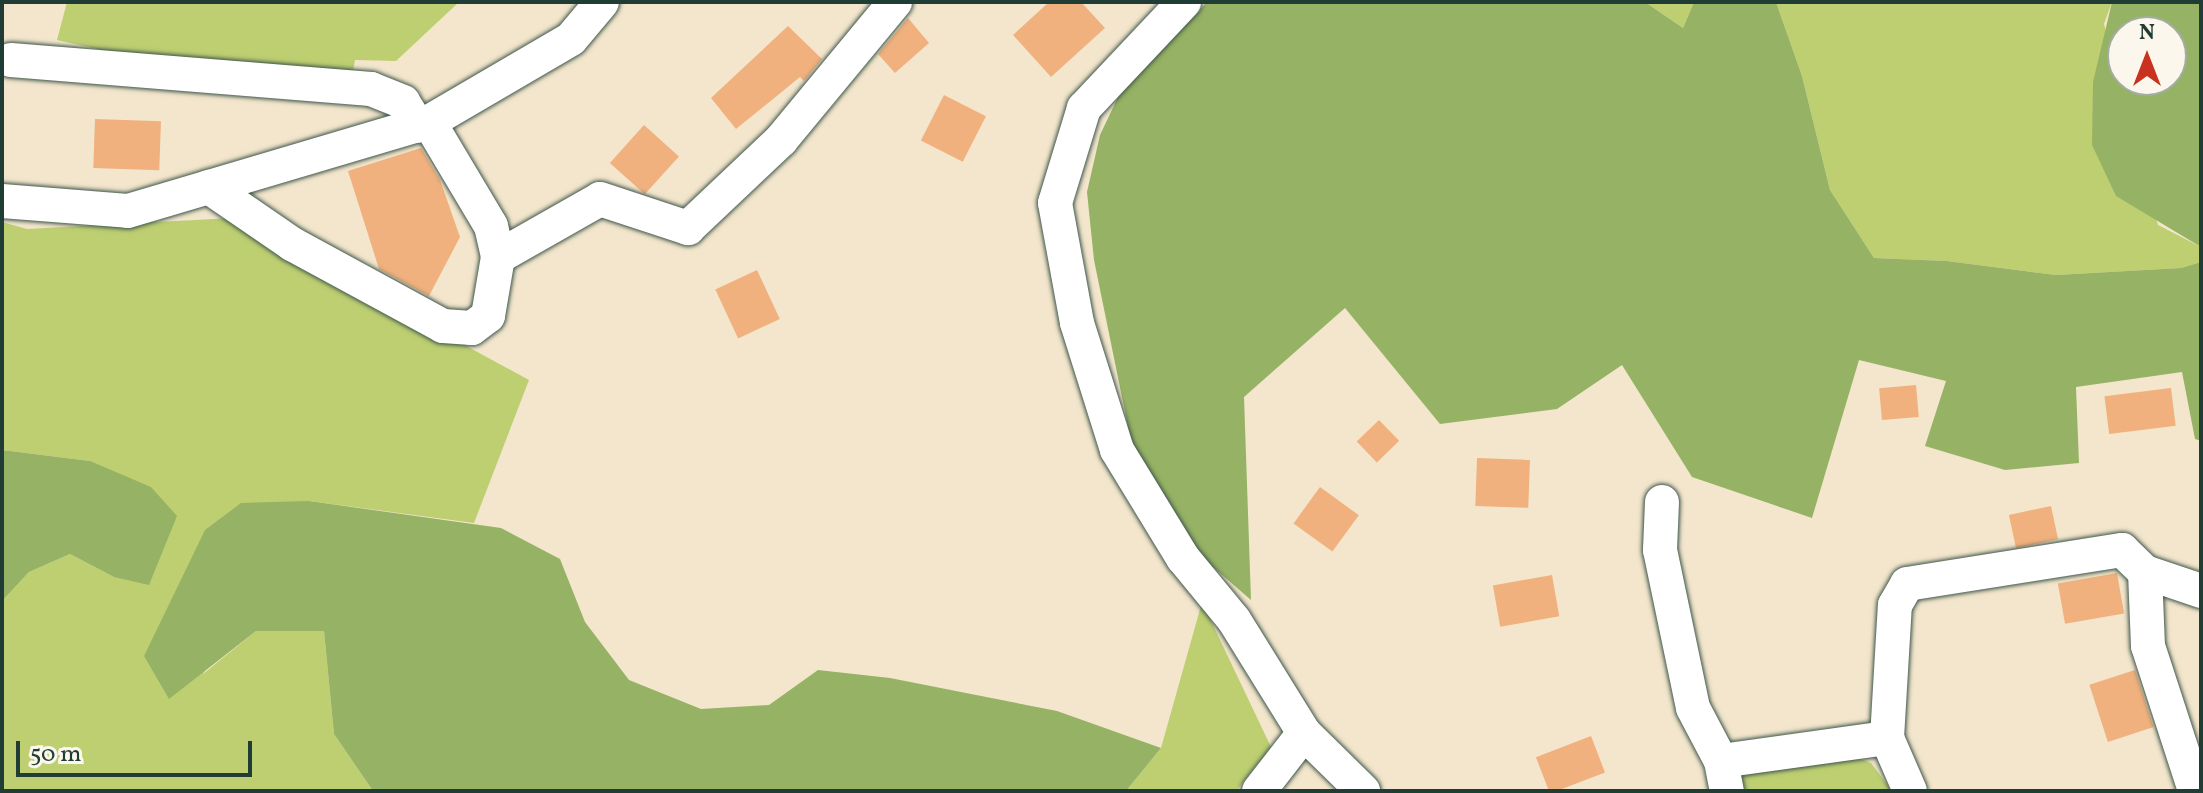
<!DOCTYPE html>
<style>
body{margin:0}
#map{position:relative;width:2203px;height:793px;overflow:hidden;background:#f3e6cc;font-family:Vollkorn,serif}
div>[style]{position:absolute}
[style*='--x']{left:calc(var(--x)*1px);top:calc(var(--y)*1px);width:calc(var(--w)*1px);rotate:calc(var(--a)*1deg)}
.green>*{inset:0;background:#becf72}
.forest>*{inset:0;background:#96b264}
.building>*{inset:0;background:#f0b17e;transform-origin:0 0}
.roads{filter:drop-shadow(0 0 2px #3f564b) drop-shadow(0 0 2px #3f564b)}
.minor>*{height:34px;margin:-17px;padding:0 17px;transform-origin:17px;border-radius:17px;background:#fff}
span{translate:-50% -50%;white-space:nowrap;text-align:center;line-height:1.15;-webkit-text-stroke:6px #fbf7ec;paint-order:stroke}
.frame{position:absolute;inset:0;border:4px solid #1f3d34;pointer-events:none}
.north{position:absolute;left:2107px;top:16px;width:80px;height:80px;box-sizing:border-box;background:#fbf7ec;border:2px solid #a3ada2;border-radius:50%;rotate:0deg;font-size:22px;font-weight:700;line-height:32px;text-align:center;color:#1f3d34}
.north::after{content:'';display:block;margin:auto;width:28px;height:36px;background:#c8321e;clip-path:polygon(50% 0,100% 100%,50% 72%,0 100%)}
.scale{position:absolute;left:16px;top:741px;width:236px;height:36px;box-sizing:border-box;border:4px solid #1f3d34;border-top:0;padding-left:10px;font-size:24px;line-height:28px;white-space:nowrap;color:#1f3d34;-webkit-text-stroke:6px #fbf7ec;paint-order:stroke}
</style>
<div id="map">
<div class="green">
<i style="clip-path:polygon(67px 2px,459px 2px,396px 61px,355px 60px,352px 76px,124px 55px,57px 40px)"></i>
<i style="clip-path:polygon(1645px 2px,1694px 2px,1683px 28px)"></i>
<i style="clip-path:polygon(1776px 2px,2112px 2px,2104px 24px,2158px 225px,2201px 247px,2201px 262px,2181px 268px,2056px 275px,1947px 261px,1874px 258px,1830px 190px,1802px 76px)"></i>
<i style="clip-path:polygon(232px 218px,529px 380px,474px 523px,309px 501px,203px 674px,256px 631px,324px 631px,334px 734px,373px 791px,2px 791px,2px 601px,29px 572px,70px 554px,114px 577px,90px 461px,2px 450px,2px 222px,27px 229px)"></i>
<i style="clip-path:polygon(1202px 602px,1271px 747px,1236px 791px,1126px 791px,1161px 748px)"></i>
<i style="clip-path:polygon(1850px 755px,1871px 763px,1892px 791px,1744px 791px,1741px 775px)"></i>
</div>
<div class="forest">
<i style="clip-path:polygon(1207px 2px,1645px 2px,1683px 28px,1694px 2px,1776px 2px,1802px 76px,1830px 190px,1874px 258px,1947px 261px,2056px 275px,2181px 268px,2201px 262px,2201px 441px,2195px 439px,2182px 372px,2076px 387px,2079px 463px,2005px 470px,1925px 446px,1946px 381px,1859px 360px,1812px 518px,1692px 477px,1622px 365px,1557px 409px,1440px 424px,1345px 308px,1244px 397px,1251px 600px,1190px 547px,1134px 456px,1094px 260px,1087px 192px,1100px 135px,1119px 95px)"></i>
<i style="clip-path:polygon(evenodd,2112px 2px,2201px 2px,2201px 247px,2116px 196px,2092px 145px,2093px 82px,2112px 2px,2123px 32px,2171px 32px,2171px 80px,2123px 80px,2123px 32px)"></i>
<i style="clip-path:polygon(2px 450px,90px 461px,151px 487px,177px 516px,149px 585px,114px 577px,70px 554px,29px 572px,2px 601px)"></i>
<i style="clip-path:polygon(309px 501px,501px 528px,560px 559px,585px 622px,629px 680px,701px 709px,769px 705px,818px 670px,890px 678px,1057px 711px,1161px 748px,1126px 791px,373px 791px,334px 734px,324px 631px,256px 631px,169px 699px,144px 656px,205px 530px,241px 503px)"></i>
</div>
<div class="building">
<i style="clip-path:polygon(1049px 2px,1081px 2px,1105px 28px,1051px 77px,1013px 35px)"></i>
<i style="clip-path:polygon(908px 18px,929px 43px,895px 73px,878px 54px)"></i>
<i style="clip-path:polygon(788px 26px,822px 59px,804px 81px,800px 77px,736px 129px,711px 98px)"></i>
<i style="left:944px;top:95px;width:47px;height:51px;rotate:27deg"></i>
<i style="left:95px;top:119px;width:66px;height:49px;rotate:2deg"></i>
<i style="left:644px;top:125px;width:47px;height:51px;rotate:42deg"></i>
<i style="clip-path:polygon(421px 148px,440px 180px,460px 237px,429px 296px,379px 269px,348px 171px)"></i>
<i style="left:757px;top:270px;width:54px;height:46px;rotate:65deg"></i>
<i style="left:1916px;top:385px;width:32px;height:37px;rotate:85deg"></i>
<i style="left:2171px;top:388px;width:38px;height:67px;rotate:83deg"></i>
<i style="left:1379px;top:420px;width:29px;height:31px;rotate:46deg"></i>
<i style="left:1477px;top:458px;width:53px;height:48px;rotate:2deg"></i>
<i style="left:1320px;top:487px;width:48px;height:45px;rotate:36deg"></i>
<i style="left:2051px;top:506px;width:34px;height:43px;rotate:78deg"></i>
<i style="left:2117px;top:573px;width:41px;height:60px;rotate:80deg"></i>
<i style="left:1552px;top:575px;width:42px;height:60px;rotate:80deg"></i>
<i style="left:2135px;top:670px;width:60px;height:48px;rotate:72deg"></i>
<i style="left:1591px;top:736px;width:39px;height:59px;rotate:69deg"></i>
</div>
<div class="roads">
<div class="minor">
<i style="--x:1184;--y:2;--w:146;--a:133.3"></i>
<i style="--x:1084;--y:108;--w:99;--a:107"></i>
<i style="--x:1055;--y:203;--w:122;--a:79.6"></i>
<i style="--x:1077;--y:323;--w:133;--a:72.5"></i>
<i style="--x:1117;--y:450;--w:127;--a:58.6"></i>
<i style="--x:1183;--y:558;--w:80;--a:50.6"></i>
<i style="--x:1234;--y:620;--w:133;--a:58.2"></i>
<i style="--x:1304;--y:733;--w:83;--a:44.5"></i>
<i style="--x:11;--y:60;--w:361;--a:4.6"></i>
<i style="--x:371;--y:89;--w:35;--a:22"></i>
<i style="--x:403;--y:102;--w:28;--a:58"></i>
<i style="--x:429;--y:122;--w:121;--a:59.2"></i>
<i style="--x:491;--y:226;--w:32;--a:77"></i>
<i style="--x:209;--y:187;--w:101;--a:34.5"></i>
<i style="--x:292;--y:244;--w:172;--a:28.5"></i>
<i style="--x:443;--y:326;--w:29;--a:4"></i>
<i style="--x:472;--y:328;--w:20;--a:-37"></i>
<i style="--x:488;--y:316;--w:60;--a:-80.4"></i>
<i style="--x:498;--y:257;--w:117;--a:-29.6"></i>
<i style="--x:600;--y:199;--w:93;--a:18.2"></i>
<i style="--x:688;--y:228;--w:128;--a:-43.4"></i>
<i style="--x:781;--y:140;--w:179;--a:-50.4"></i>
<i style="--x:2;--y:201;--w:126;--a:4.5"></i>
<i style="--x:128;--y:211;--w:314;--a:-16.5"></i>
<i style="--x:429;--y:122;--w:164;--a:-30.3"></i>
<i style="--x:571;--y:39;--w:48;--a:-50"></i>
<i style="--x:1662;--y:502;--w:48;--a:92.4"></i>
<i style="--x:1660;--y:550;--w:161;--a:78.2"></i>
<i style="--x:1693;--y:708;--w:60;--a:62.2"></i>
<i style="--x:1721;--y:761;--w:31;--a:79"></i>
<i style="--x:2145;--y:572;--w:74;--a:87.7"></i>
<i style="--x:2148;--y:646;--w:152;--a:72"></i>
<i style="--x:1721;--y:761;--w:168;--a:-7.9"></i>
<i style="--x:1259;--y:791;--w:73;--a:-52.2"></i>
<i style="--x:1910;--y:791;--w:58;--a:-113.5"></i>
<i style="--x:1887;--y:738;--w:133;--a:-86.6"></i>
<i style="--x:1895;--y:605;--w:24;--a:-60"></i>
<i style="--x:1907;--y:584;--w:218;--a:-9"></i>
<i style="--x:2122;--y:550;--w:32;--a:44"></i>
<i style="--x:2145;--y:572;--w:59;--a:18.7"></i>
</div>
</div>
<div class="frame"></div>
<div class="north">N</div>
<div class="scale">50 m</div>
</div>
